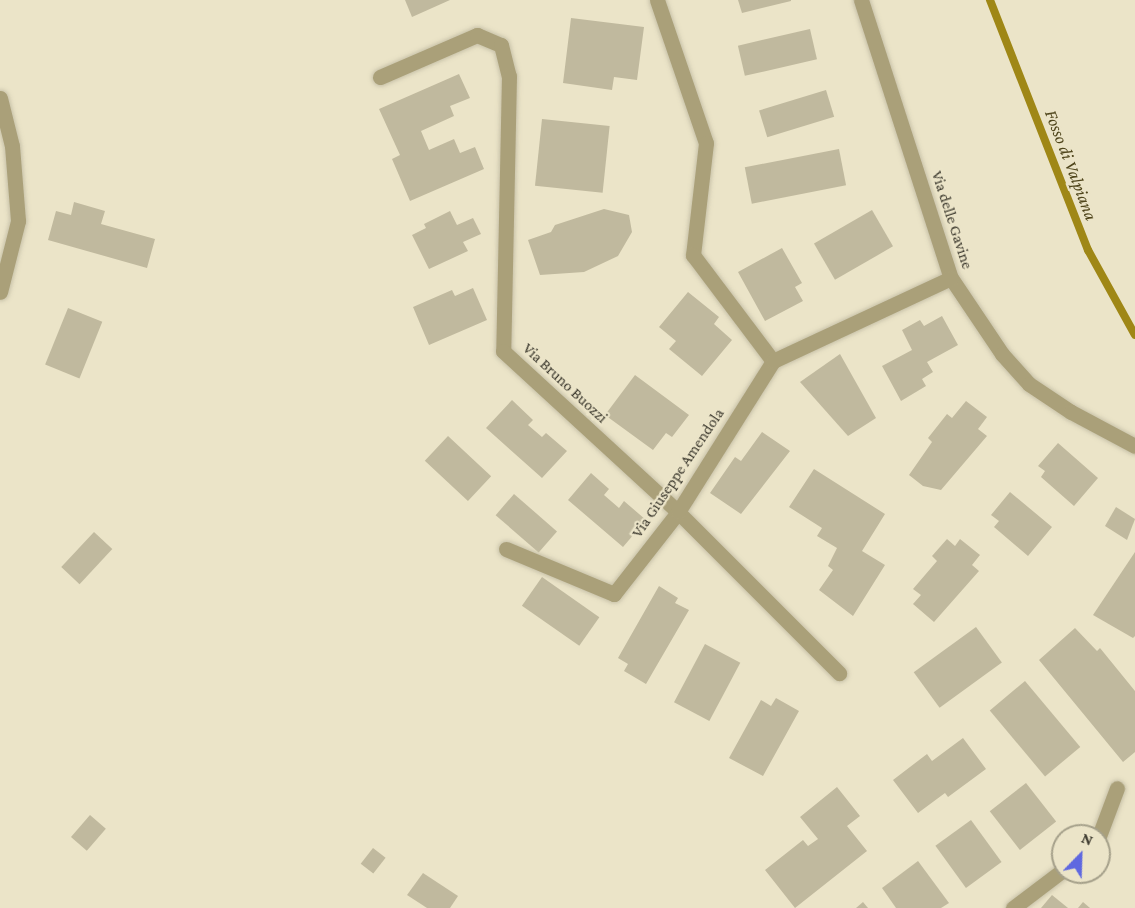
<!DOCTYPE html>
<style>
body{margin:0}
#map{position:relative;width:1135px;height:908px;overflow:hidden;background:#ebe4c8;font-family:"Crimson Pro",serif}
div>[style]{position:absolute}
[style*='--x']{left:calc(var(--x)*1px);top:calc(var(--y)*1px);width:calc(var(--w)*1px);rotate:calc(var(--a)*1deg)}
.stream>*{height:8px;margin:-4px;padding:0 4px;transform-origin:4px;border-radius:4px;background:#9f8716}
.building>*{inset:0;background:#c0b99e;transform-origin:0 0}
.roads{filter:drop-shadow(0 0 2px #c8c2a9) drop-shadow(0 0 2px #c8c2a9)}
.minor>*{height:15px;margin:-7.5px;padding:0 7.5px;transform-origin:7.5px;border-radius:7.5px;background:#aaa079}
span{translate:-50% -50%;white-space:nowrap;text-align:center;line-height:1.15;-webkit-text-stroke:4.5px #ebe4c8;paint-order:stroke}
.street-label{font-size:16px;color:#3c392e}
.water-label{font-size:18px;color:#4f451b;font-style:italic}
.north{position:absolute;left:1051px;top:824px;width:60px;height:60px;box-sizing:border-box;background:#ebe4c8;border:2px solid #a5a08a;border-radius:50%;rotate:23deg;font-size:16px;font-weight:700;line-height:24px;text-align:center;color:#3c392e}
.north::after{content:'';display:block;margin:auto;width:21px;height:27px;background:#5f68e0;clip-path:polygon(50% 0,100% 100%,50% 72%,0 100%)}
</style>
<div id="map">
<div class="stream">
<i style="--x:990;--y:0;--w:269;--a:68.6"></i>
<i style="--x:1088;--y:250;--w:97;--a:61.1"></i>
</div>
<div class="building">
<i style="clip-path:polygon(405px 0,450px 0,412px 17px)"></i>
<i style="clip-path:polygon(738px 0,791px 0,791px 1px,742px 13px)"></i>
<i style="clip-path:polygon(571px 18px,644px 27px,637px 80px,614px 77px,612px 90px,563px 83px)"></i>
<i style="left:810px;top:29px;width:31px;height:74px;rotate:77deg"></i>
<i style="clip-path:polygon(459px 74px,470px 98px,450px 106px,454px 116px,421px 131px,429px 150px,454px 139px,460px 153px,475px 147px,484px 169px,410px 201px,392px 159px,400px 155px,379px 109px)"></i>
<i style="left:826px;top:90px;width:28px;height:70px;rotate:73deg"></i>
<i style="left:542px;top:119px;width:68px;height:67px;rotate:6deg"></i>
<i style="left:839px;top:149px;width:37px;height:96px;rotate:79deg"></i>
<i style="clip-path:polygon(74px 202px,105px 211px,101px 224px,155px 239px,147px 268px,48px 240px,56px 211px,71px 215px)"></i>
<i style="clip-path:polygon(604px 209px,629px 215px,632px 232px,618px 256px,584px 272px,540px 275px,528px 240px,551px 232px,555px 225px)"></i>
<i style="left:872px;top:210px;width:42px;height:67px;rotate:60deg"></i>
<i style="clip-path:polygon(450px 211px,457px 225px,473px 218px,481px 234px,463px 242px,468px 251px,429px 269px,412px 235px,426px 228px,424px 224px)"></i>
<i style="clip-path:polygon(782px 248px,802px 283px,795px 287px,803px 301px,765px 321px,738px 272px)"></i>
<i style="clip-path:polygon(473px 288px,487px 320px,429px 345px,413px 307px,452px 290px,455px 296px)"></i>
<i style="clip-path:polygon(688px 292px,719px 317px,714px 324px,732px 340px,702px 376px,669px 349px,676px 341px,659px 327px)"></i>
<i style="left:68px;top:308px;width:37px;height:61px;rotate:22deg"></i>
<i style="clip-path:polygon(942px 316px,958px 345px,927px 362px,933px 372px,922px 379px,926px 386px,901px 401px,882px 366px,912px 350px,902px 330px,920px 320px,924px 326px)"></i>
<i style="clip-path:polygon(840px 354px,876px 418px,848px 436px,800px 382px)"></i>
<i style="clip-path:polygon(635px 375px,689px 415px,672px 437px,666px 433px,653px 450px,605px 415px)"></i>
<i style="clip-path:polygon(512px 400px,533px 420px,528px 425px,542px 437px,546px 433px,567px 451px,542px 478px,486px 428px)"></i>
<i style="clip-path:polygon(966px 401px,987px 417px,978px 429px,987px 436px,941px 490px,923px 486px,909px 475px,932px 442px,928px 438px,947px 414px,952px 418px)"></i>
<i style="clip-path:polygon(762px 432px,790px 451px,741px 514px,710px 493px,735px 457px,741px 461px)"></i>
<i style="left:448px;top:436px;width:59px;height:34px;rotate:43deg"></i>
<i style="clip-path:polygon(1058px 443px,1098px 478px,1074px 506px,1041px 477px,1045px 471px,1038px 466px)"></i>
<i style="clip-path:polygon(814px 469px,885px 514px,862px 551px,885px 565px,853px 616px,819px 590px,833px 570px,828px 566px,837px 548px,817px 536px,822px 528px,789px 507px)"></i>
<i style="clip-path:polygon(591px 473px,609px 489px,604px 495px,619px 508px,624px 501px,646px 520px,623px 547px,568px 500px)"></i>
<i style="clip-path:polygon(1010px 492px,1052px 527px,1028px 556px,994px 527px,999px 521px,991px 515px)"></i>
<i style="left:514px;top:494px;width:57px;height:28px;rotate:41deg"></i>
<i style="clip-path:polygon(1116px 507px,1135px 519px,1127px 540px,1105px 526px)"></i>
<i style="left:94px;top:532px;width:25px;height:48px;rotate:43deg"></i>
<i style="clip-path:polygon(947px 539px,955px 546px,960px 539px,980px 555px,972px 565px,979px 571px,934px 622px,913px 604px,921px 595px,913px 589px,937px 561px,932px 556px)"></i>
<i style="clip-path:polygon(1135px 552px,1135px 636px,1133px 638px,1093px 615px)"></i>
<i style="left:542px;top:577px;width:70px;height:35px;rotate:35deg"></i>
<i style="clip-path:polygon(659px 586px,678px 598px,675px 603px,689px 610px,646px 684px,624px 671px,628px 664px,618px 658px)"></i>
<i style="left:976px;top:627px;width:44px;height:77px;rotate:54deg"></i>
<i style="clip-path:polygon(1075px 628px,1097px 651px,1100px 648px,1135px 691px,1135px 752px,1123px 762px,1039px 660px)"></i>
<i style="left:705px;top:644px;width:40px;height:66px;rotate:28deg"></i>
<i style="left:1025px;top:681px;width:86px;height:46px;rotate:50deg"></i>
<i style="clip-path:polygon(776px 698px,799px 711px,763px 776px,729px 758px,761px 700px,771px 706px)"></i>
<i style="clip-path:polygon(963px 738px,986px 769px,948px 797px,945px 793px,918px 813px,893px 780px,927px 754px,932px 761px)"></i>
<i style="left:1026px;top:783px;width:49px;height:46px;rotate:52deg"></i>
<i style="clip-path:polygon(837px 787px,860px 816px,847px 826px,867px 851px,795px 908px,765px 870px,803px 840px,808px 846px,818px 839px,800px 817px)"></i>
<i style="left:90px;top:815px;width:21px;height:29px;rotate:41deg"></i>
<i style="left:971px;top:820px;width:52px;height:44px;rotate:54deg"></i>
<i style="left:373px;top:848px;width:16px;height:20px;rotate:38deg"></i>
<i style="clip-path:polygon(918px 861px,949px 903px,941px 908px,896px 908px,882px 888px)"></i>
<i style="clip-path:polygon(423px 873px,458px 896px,450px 908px,427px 908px,407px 895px)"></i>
<i style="clip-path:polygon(1052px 895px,1068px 908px,1041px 908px)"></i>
<i style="clip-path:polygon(863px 902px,868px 908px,856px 908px)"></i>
<i style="clip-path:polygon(1083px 902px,1090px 908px,1078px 908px)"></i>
</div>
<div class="roads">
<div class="minor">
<i style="--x:657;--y:0;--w:151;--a:71.1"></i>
<i style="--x:706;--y:143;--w:113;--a:96.6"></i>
<i style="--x:693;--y:255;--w:133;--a:53"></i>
<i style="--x:861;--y:0;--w:292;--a:72.1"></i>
<i style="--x:951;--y:278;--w:92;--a:56.1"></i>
<i style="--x:1002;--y:354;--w:40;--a:48"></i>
<i style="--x:1029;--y:384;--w:50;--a:33.7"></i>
<i style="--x:1071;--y:412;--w:72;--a:28"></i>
<i style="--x:380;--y:77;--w:106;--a:-23.4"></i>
<i style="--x:477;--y:35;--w:26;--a:23"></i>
<i style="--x:501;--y:45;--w:32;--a:76"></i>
<i style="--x:509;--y:76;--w:275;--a:91.2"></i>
<i style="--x:503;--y:351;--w:238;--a:42.6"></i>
<i style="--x:678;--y:512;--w:228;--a:45"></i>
<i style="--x:0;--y:98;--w:49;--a:76"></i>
<i style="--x:12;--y:146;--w:75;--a:85.4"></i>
<i style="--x:18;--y:221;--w:73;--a:104.2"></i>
<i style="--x:506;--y:549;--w:117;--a:22.6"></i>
<i style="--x:614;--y:594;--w:104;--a:-52"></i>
<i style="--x:678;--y:512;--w:178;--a:-57.8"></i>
<i style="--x:773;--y:361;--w:196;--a:-25"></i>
<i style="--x:1099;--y:836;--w:51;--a:-69.4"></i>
<i style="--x:1013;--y:908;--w:63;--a:-37.2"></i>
</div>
</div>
<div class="street-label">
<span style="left:952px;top:220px;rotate:72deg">Via delle Gavine</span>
<span style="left:565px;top:383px;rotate:43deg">Via Bruno Buozzi</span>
<span style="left:678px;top:473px;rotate:-56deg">Via Giuseppe Amendola</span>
</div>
<div class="water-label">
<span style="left:1071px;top:165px;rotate:69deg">Fosso di Valpiana</span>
</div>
<div class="north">N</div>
</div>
